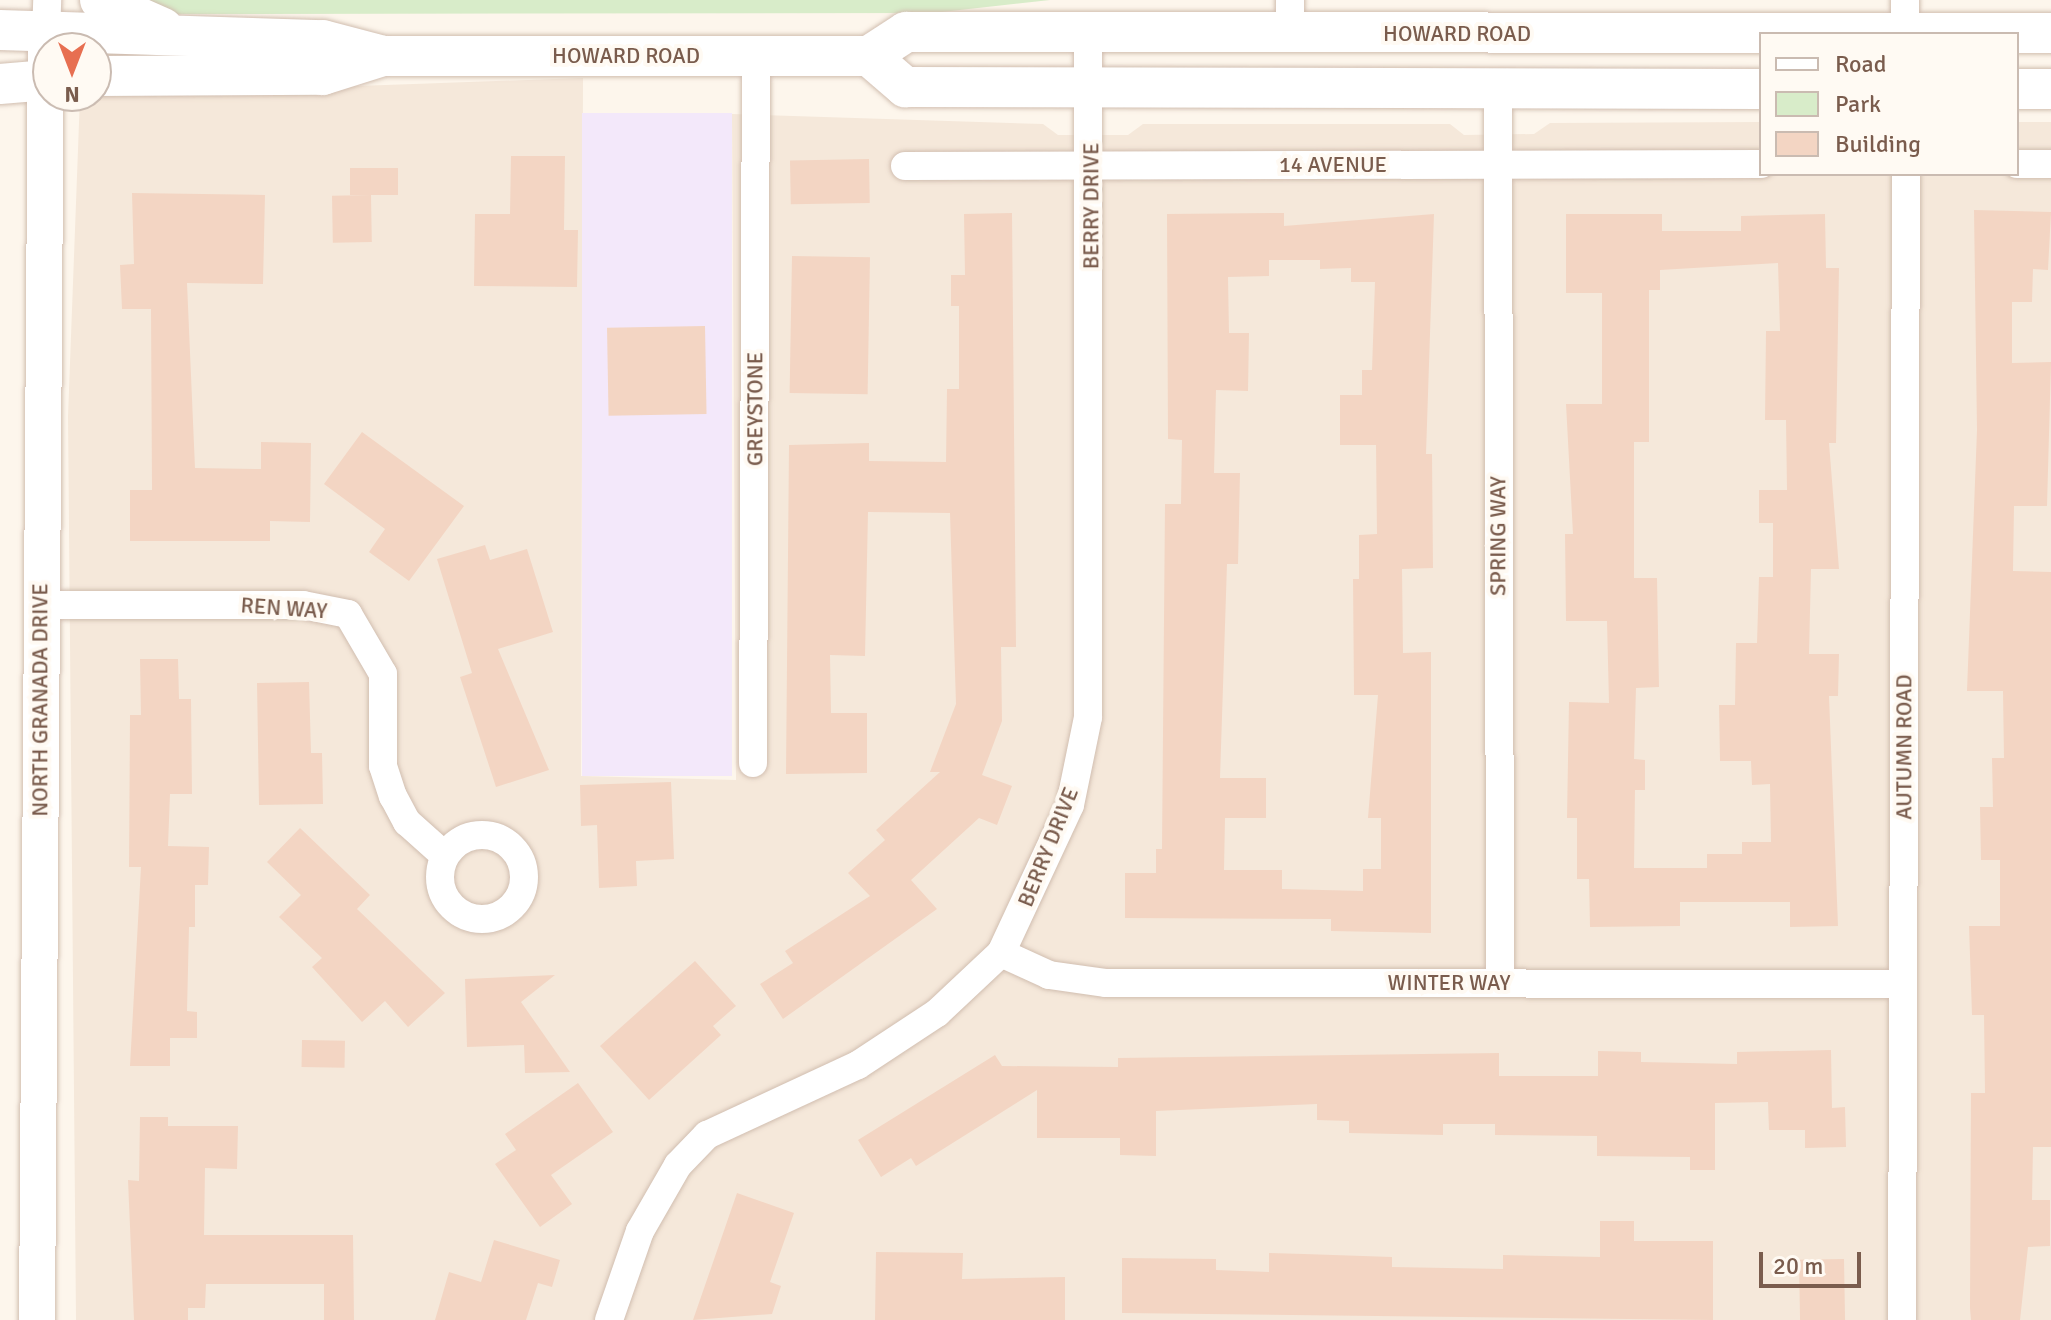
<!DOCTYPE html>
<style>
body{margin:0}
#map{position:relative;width:2051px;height:1320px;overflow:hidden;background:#fdf6ec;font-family:Signika,sans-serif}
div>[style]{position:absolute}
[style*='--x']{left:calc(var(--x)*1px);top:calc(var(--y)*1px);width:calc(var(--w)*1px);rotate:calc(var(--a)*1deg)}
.residential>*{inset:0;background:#f5e8da}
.education>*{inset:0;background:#f3e8fa;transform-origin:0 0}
.green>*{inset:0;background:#d8ecc9}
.building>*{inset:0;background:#f3d5c3;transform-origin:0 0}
.roads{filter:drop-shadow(0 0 2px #d1beb0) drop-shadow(0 0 2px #d1beb0)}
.minor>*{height:28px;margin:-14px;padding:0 14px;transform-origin:14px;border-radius:14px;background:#fff}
.minor>.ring{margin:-14px;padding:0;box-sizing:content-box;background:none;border:28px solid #fff;border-radius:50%}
.tertiary>*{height:36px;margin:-18px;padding:0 18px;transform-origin:18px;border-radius:18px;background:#fff}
.secondary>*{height:40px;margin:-20px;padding:0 20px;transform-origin:20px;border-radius:20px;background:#fff}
span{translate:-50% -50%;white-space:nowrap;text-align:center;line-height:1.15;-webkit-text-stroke:8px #fffaf3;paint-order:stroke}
.street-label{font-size:22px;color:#7a5c4d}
.legend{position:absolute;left:1759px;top:32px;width:260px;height:144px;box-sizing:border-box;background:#fffaf3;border:2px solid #cabbb1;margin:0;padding:10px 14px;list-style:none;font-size:24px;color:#7a5c4d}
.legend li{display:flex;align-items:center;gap:16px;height:40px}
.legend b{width:40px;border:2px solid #cabbb1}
.north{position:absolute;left:32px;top:32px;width:80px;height:80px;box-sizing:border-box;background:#fffaf3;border:2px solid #cabbb1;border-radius:50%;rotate:180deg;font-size:22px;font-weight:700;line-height:32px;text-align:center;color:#7a5c4d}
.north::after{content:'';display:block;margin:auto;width:28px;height:36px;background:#e76f51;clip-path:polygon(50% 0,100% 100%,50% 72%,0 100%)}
.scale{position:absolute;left:1759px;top:1252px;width:102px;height:36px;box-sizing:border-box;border:4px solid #7a5c4d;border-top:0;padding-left:10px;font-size:24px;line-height:28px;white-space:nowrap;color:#7a5c4d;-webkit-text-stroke:6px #fffaf3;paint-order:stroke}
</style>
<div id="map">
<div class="residential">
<i style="clip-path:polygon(583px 78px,581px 776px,736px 780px,732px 114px,1043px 124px,1058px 135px,1128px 135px,1143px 124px,1450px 124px,1464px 135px,1534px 134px,1550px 123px,1761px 122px,1761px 174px,2017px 174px,2017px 122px,2051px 122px,2051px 1320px,76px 1320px,68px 416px,80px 96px)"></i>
</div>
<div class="education">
<i style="left:582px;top:113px;width:150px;height:663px"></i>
</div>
<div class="green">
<i style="clip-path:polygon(136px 0,1050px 0,933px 13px,177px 14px)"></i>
</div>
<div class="building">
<i style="clip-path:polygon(511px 156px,565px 156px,564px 230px,578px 230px,577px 287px,474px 286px,475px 214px,510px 214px)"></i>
<i style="left:869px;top:159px;width:44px;height:79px;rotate:89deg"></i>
<i style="left:350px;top:168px;width:48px;height:27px"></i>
<i style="clip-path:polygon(132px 193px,265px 195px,263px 284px,187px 283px,195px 468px,261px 469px,261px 442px,311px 443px,310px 522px,270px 521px,270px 541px,130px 541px,130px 490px,152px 490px,151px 309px,122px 309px,120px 265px,134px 264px)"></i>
<i style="left:371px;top:195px;width:47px;height:39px;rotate:89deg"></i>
<i style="clip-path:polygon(1974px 210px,2051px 212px,2048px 270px,2033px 269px,2032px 302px,2012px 302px,2012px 363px,2051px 362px,2047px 506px,2014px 506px,2013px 571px,2051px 572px,2051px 1147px,2033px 1147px,2032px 1200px,2050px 1200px,2050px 1246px,2028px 1247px,2020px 1320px,1971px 1320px,1970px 1308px,1971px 1093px,1985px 1093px,1984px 1015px,1972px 1015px,1969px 926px,2000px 926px,2000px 860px,1981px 860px,1980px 807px,1993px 807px,1992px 758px,2004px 758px,2003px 691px,1967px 691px,1977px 430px)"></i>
<i style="clip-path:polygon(1012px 213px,1016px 647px,1001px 647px,1002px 721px,982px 775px,1012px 786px,997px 825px,979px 818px,911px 880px,937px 909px,783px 1019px,760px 984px,793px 963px,785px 951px,870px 896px,848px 873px,885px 840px,876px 830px,940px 772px,930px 772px,956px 704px,950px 513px,868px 512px,865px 656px,830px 655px,831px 713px,867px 713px,867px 773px,786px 774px,789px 445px,869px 443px,869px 461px,946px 462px,947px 389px,959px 389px,959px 306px,951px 306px,951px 275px,965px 275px,964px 214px)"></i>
<i style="clip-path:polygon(evenodd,1284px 213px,1284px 226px,1434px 214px,1426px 454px,1432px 454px,1433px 568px,1402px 569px,1403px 653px,1431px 652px,1431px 933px,1331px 931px,1331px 919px,1125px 918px,1125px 873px,1156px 873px,1156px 849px,1162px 849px,1165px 504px,1181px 504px,1182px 440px,1168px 439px,1167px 214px,1284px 213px,1269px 260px,1320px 260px,1320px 269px,1351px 268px,1351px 282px,1375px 282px,1372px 370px,1362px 370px,1362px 395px,1340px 395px,1340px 445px,1376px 445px,1377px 534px,1359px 535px,1359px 579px,1353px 579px,1354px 695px,1378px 695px,1368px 818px,1381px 818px,1381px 869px,1363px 869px,1363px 891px,1282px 889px,1282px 870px,1224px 870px,1225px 818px,1266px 818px,1266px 778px,1220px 778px,1227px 564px,1238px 564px,1240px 473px,1214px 473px,1216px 390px,1248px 391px,1249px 333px,1229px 333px,1228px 277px,1269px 276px,1269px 260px)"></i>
<i style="clip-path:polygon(evenodd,1566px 214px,1662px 214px,1662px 231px,1741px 231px,1741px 216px,1825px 214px,1826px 268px,1839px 268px,1836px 443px,1829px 443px,1839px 569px,1811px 569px,1809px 654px,1839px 654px,1838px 696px,1829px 696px,1838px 926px,1790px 927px,1790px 902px,1680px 902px,1680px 926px,1590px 927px,1589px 879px,1577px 879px,1577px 818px,1567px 818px,1569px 702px,1609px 703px,1607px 621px,1566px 621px,1565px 534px,1573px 534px,1566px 404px,1602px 404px,1602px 293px,1566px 293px,1566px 214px,1778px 263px,1780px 331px,1766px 331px,1765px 420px,1786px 420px,1787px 490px,1759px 490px,1759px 523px,1773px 523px,1773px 577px,1759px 577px,1757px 643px,1736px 643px,1735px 705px,1719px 705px,1720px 761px,1751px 761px,1752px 785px,1770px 784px,1771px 842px,1742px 842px,1742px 854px,1707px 854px,1707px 868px,1634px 868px,1635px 790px,1645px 790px,1645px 760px,1634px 759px,1636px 688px,1659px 687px,1657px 578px,1634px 578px,1634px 442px,1649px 442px,1649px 290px,1660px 290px,1660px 270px,1778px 263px)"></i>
<i style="left:792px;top:256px;width:78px;height:137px;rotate:1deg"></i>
<i style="left:705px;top:326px;width:88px;height:98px;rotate:89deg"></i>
<i style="clip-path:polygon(362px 432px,464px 506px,409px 581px,369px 552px,385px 529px,324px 484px)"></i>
<i style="clip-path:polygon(485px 545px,490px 560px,527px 549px,553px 632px,498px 649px,549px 770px,496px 787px,460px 677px,472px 673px,437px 559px)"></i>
<i style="clip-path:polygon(140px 659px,178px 659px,179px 699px,191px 699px,192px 794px,170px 794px,168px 846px,209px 847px,208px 885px,195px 885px,195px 927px,189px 927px,187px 1011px,197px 1012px,197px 1038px,170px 1038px,170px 1066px,130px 1066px,141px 867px,129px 867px,130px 715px,141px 715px)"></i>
<i style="clip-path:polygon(309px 682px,311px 753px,322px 753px,323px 804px,259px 805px,257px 683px)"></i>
<i style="clip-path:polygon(671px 782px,674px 859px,636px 861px,637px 886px,599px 888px,597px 825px,581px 826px,580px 785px)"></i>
<i style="clip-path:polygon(300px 828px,370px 895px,357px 909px,445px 993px,408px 1027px,385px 1001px,362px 1022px,312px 967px,322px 958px,279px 917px,301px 895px,267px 862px)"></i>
<i style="clip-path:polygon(695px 961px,736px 1006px,713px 1026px,721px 1035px,649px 1100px,600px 1046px)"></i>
<i style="clip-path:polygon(555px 975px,521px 1002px,570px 1072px,525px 1073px,524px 1045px,467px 1047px,465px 979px)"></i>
<i style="left:302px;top:1040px;width:43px;height:27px;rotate:1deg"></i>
<i style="clip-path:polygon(1831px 1050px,1832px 1108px,1845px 1107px,1846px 1147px,1805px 1148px,1805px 1130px,1769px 1130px,1768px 1102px,1715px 1103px,1715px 1170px,1690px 1170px,1690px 1157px,1597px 1156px,1597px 1136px,1495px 1135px,1495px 1124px,1443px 1124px,1443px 1135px,1349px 1133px,1349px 1121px,1317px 1120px,1317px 1104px,1156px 1111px,1156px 1156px,1120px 1155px,1120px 1138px,1037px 1138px,1037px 1090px,916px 1166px,911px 1158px,881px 1177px,858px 1140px,995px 1055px,1002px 1066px,1118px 1067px,1118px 1058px,1499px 1053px,1499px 1076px,1598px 1076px,1598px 1051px,1641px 1052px,1641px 1062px,1737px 1064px,1737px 1052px)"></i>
<i style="clip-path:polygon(578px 1083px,613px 1132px,551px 1175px,572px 1204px,540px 1227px,495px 1164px,516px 1150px,505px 1134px)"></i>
<i style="clip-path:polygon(140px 1117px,168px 1117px,168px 1126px,238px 1126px,237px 1169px,205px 1168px,204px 1235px,353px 1235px,354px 1320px,324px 1320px,324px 1284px,206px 1284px,205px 1308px,188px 1308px,188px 1320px,134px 1320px,128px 1180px,139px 1181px)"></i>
<i style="clip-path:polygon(737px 1193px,794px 1213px,770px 1282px,781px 1286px,772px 1314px,693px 1320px)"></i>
<i style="clip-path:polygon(1600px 1221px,1634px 1221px,1634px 1241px,1713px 1241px,1713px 1320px,1122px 1313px,1122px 1258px,1216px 1259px,1216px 1270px,1269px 1272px,1269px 1253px,1304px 1254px,1392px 1257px,1392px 1267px,1503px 1269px,1503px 1255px,1600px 1257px)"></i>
<i style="clip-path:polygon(494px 1240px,560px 1260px,552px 1287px,538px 1283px,526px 1320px,435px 1320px,449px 1272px,481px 1282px)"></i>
<i style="clip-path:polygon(876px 1252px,963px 1253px,962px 1279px,1065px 1277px,1065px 1320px,875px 1320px)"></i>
<i style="left:1844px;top:1259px;width:61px;height:45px;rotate:89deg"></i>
</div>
<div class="roads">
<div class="minor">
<i style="--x:1905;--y:0;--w:34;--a:90"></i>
<i style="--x:1290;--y:34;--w:34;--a:-90"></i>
<i style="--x:46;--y:35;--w:35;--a:-88"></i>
<i style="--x:1498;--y:89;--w:894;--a:89.87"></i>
<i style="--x:2017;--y:164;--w:34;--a:0"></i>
<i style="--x:905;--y:166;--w:856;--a:-0.13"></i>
<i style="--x:40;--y:605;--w:263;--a:0"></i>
<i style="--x:303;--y:605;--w:46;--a:11.3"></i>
<i style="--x:348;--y:614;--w:69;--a:59.7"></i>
<i style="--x:383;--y:674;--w:92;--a:90"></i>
<i style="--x:383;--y:766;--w:32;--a:72"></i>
<i style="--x:393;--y:796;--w:30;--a:62"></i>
<i style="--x:407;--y:822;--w:51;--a:41.8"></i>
<i style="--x:753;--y:763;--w:707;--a:-89.76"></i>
<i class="ring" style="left:440px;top:835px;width:56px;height:56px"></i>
<i style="--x:1001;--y:953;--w:53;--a:24.6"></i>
<i style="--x:1049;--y:975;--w:58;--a:8"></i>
<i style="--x:1106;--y:983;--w:797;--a:0.07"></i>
<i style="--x:609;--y:1320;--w:94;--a:-70.8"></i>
<i style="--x:640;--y:1231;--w:76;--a:-60.1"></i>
<i style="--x:678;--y:1165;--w:42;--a:-46"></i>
<i style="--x:707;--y:1135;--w:166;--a:-24.9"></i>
<i style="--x:858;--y:1065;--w:95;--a:-33.4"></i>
<i style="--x:937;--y:1013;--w:88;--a:-43.2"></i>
<i style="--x:1001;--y:953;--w:163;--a:-65"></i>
<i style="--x:1070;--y:805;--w:90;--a:-78.4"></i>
<i style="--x:1088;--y:717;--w:684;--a:-90"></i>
<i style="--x:1902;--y:1320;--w:1146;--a:-89.8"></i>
</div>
<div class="tertiary">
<i style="--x:37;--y:1320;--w:1285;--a:-89.6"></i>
</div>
<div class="secondary">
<i style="--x:100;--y:0;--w:69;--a:24"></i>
<i style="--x:0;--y:30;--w:323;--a:1.8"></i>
<i style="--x:323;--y:40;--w:62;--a:14.9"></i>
<i style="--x:383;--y:56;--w:486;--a:0"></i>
<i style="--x:869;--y:56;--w:44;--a:-33"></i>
<i style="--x:906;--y:32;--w:1145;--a:0.05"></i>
<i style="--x:869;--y:56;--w:48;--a:40.7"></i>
<i style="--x:905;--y:87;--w:856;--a:0.13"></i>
<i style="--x:96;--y:76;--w:227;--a:-0.3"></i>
<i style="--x:323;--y:75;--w:63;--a:-17.6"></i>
<i style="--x:0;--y:84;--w:48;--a:-4.8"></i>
<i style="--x:2017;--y:89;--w:34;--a:0"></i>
</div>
</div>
<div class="street-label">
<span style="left:1457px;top:34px">HOWARD ROAD</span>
<span style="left:626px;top:56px">HOWARD ROAD</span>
<span style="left:1333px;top:165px">14 AVENUE</span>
<span style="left:1091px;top:206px;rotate:-90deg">BERRY DRIVE</span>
<span style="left:755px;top:409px;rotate:-90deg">GREYSTONE</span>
<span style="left:1498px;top:536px;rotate:-90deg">SPRING WAY</span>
<span style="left:284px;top:608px;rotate:4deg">REN WAY</span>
<span style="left:40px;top:700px;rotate:-90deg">NORTH GRANADA DRIVE</span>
<span style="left:1904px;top:747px;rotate:-90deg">AUTUMN ROAD</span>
<span style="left:1048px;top:847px;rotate:-68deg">BERRY DRIVE</span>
<span style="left:1449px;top:983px">WINTER WAY</span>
</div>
<ul class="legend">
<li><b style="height:10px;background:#fff"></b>Road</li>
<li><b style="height:22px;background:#d8ecc9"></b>Park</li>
<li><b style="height:22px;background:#f3d5c3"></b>Building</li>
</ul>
<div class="north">N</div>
<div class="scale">20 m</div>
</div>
